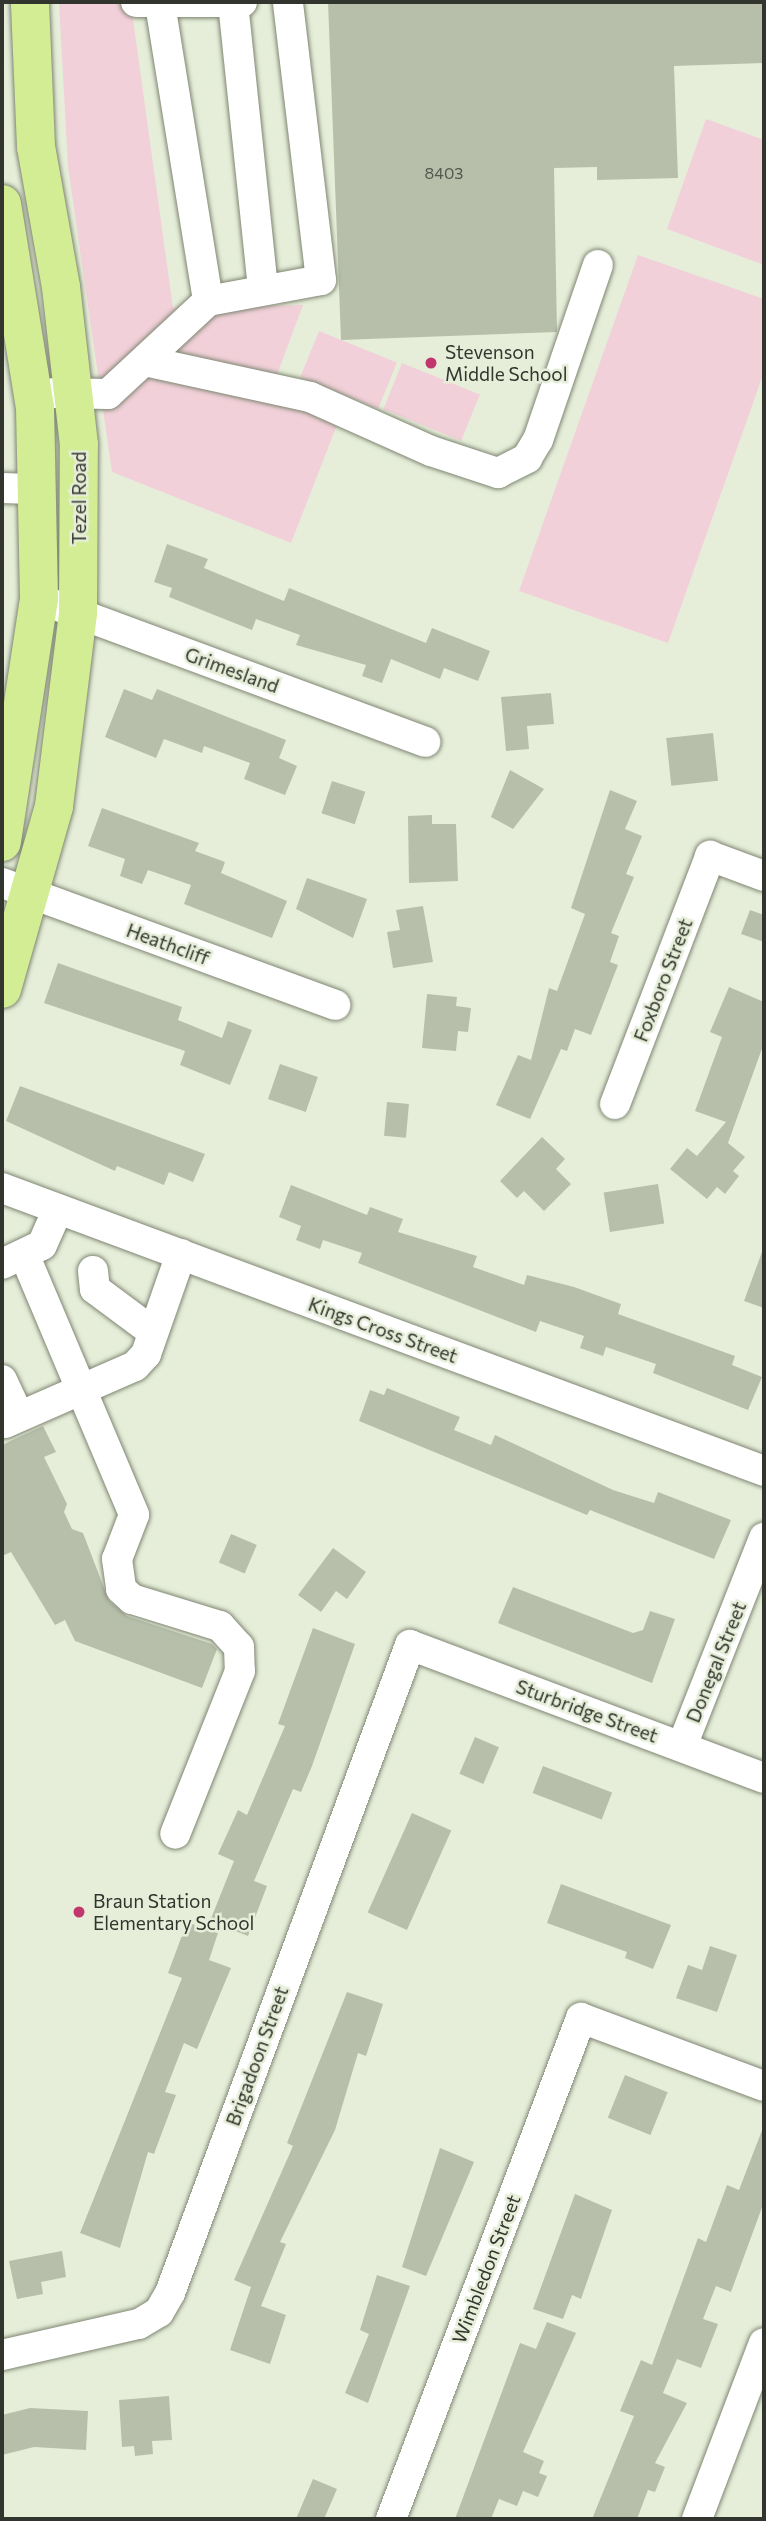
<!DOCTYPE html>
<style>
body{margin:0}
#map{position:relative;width:766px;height:2521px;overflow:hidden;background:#e6eed9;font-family:Commissioner,sans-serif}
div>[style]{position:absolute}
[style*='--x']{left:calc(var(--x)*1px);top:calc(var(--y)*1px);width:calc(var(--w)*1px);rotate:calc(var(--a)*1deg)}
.green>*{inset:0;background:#f2d0d9;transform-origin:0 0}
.building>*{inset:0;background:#b7bfab;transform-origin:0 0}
.roads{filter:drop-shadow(0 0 2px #7f8673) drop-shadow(0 0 2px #7f8673)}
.minor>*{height:30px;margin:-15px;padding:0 15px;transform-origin:15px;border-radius:15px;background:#fff}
.major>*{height:38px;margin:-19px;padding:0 19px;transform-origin:19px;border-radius:19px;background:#d3ed95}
.dots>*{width:19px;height:19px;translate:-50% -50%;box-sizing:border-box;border:4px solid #e6eed9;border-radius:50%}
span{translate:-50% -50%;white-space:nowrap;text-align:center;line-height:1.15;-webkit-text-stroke:5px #e6eed9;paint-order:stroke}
.number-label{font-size:16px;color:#53584c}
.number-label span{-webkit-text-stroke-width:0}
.poi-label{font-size:19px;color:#32352d}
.left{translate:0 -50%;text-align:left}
.street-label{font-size:19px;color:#32352d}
.frame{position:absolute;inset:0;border:4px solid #32352d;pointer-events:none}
</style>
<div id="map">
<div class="green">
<i style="clip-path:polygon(59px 2px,141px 2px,132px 12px,173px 308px,303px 305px,269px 396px,337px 425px,291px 543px,112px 472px,68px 167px)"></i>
<i style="clip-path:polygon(706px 119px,764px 140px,764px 265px,667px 229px)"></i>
<i style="clip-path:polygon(638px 255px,764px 299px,764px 372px,668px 643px,519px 591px)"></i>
<i style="left:319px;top:331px;width:84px;height:50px;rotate:22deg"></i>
<i style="left:402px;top:363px;width:84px;height:50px;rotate:22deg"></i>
</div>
<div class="building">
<i style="clip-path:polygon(328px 2px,764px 2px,764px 63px,674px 66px,678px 178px,597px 180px,597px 167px,554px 168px,557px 332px,341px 340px)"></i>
<i style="clip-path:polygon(167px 544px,208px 559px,204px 568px,284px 601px,289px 588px,426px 643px,432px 628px,490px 651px,478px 681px,444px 668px,440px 679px,391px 659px,382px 683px,362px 676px,366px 665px,296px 645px,300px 635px,256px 619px,252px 630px,169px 597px,172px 588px,154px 582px)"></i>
<i style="clip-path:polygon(124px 689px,152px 700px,157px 689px,286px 740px,279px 758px,297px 766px,285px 795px,244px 779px,250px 763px,204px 746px,202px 753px,164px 739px,156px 758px,105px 737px)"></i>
<i style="clip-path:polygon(551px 693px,554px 724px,527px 726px,529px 749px,506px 751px,501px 697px)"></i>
<i style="left:713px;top:733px;width:48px;height:47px;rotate:84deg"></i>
<i style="clip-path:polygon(510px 770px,544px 789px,513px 829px,491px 817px)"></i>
<i style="left:332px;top:781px;width:35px;height:34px;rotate:18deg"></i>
<i style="clip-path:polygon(610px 790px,637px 801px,625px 829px,642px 836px,626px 874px,634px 877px,611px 933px,619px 936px,610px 962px,618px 965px,591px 1035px,575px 1029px,567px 1051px,561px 1049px,530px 1119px,496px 1105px,518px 1055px,531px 1060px,549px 988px,557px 991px,585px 914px,571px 908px)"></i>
<i style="clip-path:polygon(102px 808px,199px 843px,195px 851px,225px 862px,221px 873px,287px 901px,272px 938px,184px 904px,191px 885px,148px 870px,142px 884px,120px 876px,125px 859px,88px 846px)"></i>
<i style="clip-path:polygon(432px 815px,432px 824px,456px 824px,458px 881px,409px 883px,408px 816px)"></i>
<i style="clip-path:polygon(307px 878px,367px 899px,353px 938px,296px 909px)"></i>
<i style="clip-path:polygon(423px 906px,433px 962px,393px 968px,387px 932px,400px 930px,396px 910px)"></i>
<i style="clip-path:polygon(750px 910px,764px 915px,764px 942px,741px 934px)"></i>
<i style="clip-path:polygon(58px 963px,182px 1007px,178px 1020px,222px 1038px,228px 1021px,252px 1030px,230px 1085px,180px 1065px,185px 1051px,44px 1003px)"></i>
<i style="clip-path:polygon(729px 987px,764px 1002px,764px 1043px,728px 1143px,745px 1157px,733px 1171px,739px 1176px,725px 1194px,717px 1187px,707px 1199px,670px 1169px,687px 1148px,697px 1156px,726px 1122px,695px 1111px,722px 1037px,710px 1032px)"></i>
<i style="clip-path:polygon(427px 994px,457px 997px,456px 1006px,471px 1008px,468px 1032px,458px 1031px,456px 1051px,422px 1048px)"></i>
<i style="left:280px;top:1064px;width:40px;height:37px;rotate:19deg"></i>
<i style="clip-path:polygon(20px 1086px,205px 1154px,193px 1182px,169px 1172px,164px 1185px,117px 1166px,115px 1171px,6px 1121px)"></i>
<i style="left:387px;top:1102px;width:22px;height:34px;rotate:5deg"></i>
<i style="clip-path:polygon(542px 1137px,565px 1159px,556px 1169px,571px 1184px,544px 1211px,524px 1191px,517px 1198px,500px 1181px)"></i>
<i style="left:658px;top:1184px;width:40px;height:55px;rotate:81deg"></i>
<i style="clip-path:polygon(291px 1185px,367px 1215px,370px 1207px,403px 1219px,398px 1232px,477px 1256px,473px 1267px,524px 1285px,527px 1275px,574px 1287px,621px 1304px,618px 1314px,735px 1356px,732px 1365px,762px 1377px,748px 1410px,653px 1373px,656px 1364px,606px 1347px,603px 1356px,580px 1348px,584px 1336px,540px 1321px,536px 1332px,358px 1263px,362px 1253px,323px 1240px,320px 1249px,296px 1240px,301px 1226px,279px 1217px)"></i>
<i style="clip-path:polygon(762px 1252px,764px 1253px,764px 1308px,744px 1301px)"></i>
<i style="clip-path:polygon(387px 1388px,460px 1417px,454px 1430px,491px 1445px,495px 1435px,613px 1490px,654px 1503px,658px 1492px,731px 1520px,714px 1559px,590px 1510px,587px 1515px,359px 1421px,370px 1390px,384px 1395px)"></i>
<i style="clip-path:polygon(43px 1426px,56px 1452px,44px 1457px,67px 1504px,64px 1512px,72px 1529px,83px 1533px,109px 1601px,127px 1616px,212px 1644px,217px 1649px,202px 1688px,75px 1641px,65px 1620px,55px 1625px,11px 1552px,2px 1556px,2px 1445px)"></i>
<i style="left:231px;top:1534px;width:28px;height:31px;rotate:23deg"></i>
<i style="clip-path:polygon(333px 1548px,366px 1572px,347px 1599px,336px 1591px,321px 1612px,298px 1595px)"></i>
<i style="clip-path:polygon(513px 1587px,633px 1633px,643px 1630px,650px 1611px,675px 1619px,652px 1683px,498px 1623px)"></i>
<i style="clip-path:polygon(313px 1628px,355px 1644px,312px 1766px,301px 1792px,293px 1789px,254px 1881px,267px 1886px,248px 1936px,210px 1921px,234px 1861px,218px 1854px,238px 1810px,247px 1815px,285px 1726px,278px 1724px)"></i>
<i style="left:475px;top:1737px;width:26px;height:40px;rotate:23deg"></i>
<i style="left:543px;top:1766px;width:74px;height:29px;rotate:21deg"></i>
<i style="left:412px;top:1813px;width:43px;height:109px;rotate:24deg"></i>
<i style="clip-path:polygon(561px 1884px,671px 1925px,653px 1969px,625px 1958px,627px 1952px,547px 1923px)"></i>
<i style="clip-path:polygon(187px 1922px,218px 1933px,209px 1960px,231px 1968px,197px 2049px,184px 2043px,165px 2092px,176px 2095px,154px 2154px,148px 2152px,120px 2248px,80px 2233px,182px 1978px,168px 1973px)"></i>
<i style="clip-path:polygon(710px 1946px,737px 1955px,717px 2012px,676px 1998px,688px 1965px,702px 1970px)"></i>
<i style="clip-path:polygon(347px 1992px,383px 2004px,366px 2056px,358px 2053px,335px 2130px,280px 2242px,286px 2244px,261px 2306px,286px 2315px,270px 2364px,230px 2350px,251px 2287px,234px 2280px,293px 2146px,287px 2143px)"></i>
<i style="left:625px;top:2075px;width:46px;height:46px;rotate:22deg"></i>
<i style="clip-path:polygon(764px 2125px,764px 2202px,731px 2292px,716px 2286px,703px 2319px,718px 2324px,701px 2368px,677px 2359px,663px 2393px,687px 2403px,655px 2463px,665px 2467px,655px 2492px,648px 2490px,637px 2519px,592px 2519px,634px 2416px,620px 2411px,641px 2360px,652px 2365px,698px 2238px,706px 2242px,727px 2185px,739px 2190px)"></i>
<i style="clip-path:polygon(440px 2148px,474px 2162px,426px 2276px,402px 2267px)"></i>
<i style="clip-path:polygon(575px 2194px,612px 2210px,581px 2299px,572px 2295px,563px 2319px,533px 2309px)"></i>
<i style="clip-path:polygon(62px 2251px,66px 2277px,41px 2282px,43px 2294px,17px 2299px,9px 2261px)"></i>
<i style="clip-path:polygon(377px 2275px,410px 2286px,368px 2403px,345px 2393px,369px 2334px,360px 2330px)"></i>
<i style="clip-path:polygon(547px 2322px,576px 2333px,523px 2452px,544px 2461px,539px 2473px,547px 2476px,538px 2497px,523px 2491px,517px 2506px,499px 2499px,491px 2519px,455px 2519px,520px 2343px,536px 2349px)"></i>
<i style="clip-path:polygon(169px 2396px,172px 2440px,152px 2441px,153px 2454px,135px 2456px,134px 2446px,122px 2447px,119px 2400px)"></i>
<i style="clip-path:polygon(30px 2408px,88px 2411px,86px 2450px,34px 2447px,2px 2455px,2px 2415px)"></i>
<i style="clip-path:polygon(313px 2479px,337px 2489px,324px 2519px,296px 2519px)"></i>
</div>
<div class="roads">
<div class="minor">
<i style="--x:136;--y:2;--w:106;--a:0"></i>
<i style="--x:233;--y:3;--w:286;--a:84"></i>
<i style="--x:160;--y:4;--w:301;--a:80.8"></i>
<i style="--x:145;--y:361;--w:169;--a:12.3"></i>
<i style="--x:310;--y:397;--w:133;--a:24.1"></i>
<i style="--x:431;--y:451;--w:71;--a:18.2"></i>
<i style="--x:498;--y:473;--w:33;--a:-27"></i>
<i style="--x:527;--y:458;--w:21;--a:-59"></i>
<i style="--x:538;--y:440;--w:185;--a:-71.1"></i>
<i style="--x:54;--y:393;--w:54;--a:1.1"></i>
<i style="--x:108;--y:394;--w:137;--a:-42.9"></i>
<i style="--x:208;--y:301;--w:115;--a:-10.5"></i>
<i style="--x:321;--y:280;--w:280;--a:-96.8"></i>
<i style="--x:2;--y:488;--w:37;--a:2"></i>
<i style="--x:39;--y:599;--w:412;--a:20.3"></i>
<i style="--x:2;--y:883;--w:355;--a:20.1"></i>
<i style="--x:615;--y:1104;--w:266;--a:-69"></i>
<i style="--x:710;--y:856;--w:58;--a:20.3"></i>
<i style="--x:2;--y:1188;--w:813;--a:20.37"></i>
<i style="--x:24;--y:1254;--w:283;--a:67.1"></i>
<i style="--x:134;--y:1515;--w:47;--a:111.1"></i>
<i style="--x:117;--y:1559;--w:30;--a:82"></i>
<i style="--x:121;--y:1589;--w:15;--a:42"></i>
<i style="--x:132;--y:1599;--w:92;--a:17.1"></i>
<i style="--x:220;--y:1626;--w:28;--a:48"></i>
<i style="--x:239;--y:1647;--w:24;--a:88"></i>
<i style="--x:240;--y:1671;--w:175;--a:111.7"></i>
<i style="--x:2;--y:1264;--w:44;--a:-25.4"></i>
<i style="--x:42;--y:1245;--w:39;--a:-66"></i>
<i style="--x:93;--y:1271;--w:18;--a:84"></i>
<i style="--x:95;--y:1289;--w:72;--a:36.6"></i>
<i style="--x:2;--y:1380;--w:40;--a:65"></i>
<i style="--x:5;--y:1423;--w:142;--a:-23.7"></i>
<i style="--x:135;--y:1366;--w:16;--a:-47"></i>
<i style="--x:146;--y:1354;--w:106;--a:-70.7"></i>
<i style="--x:682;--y:1746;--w:224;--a:-68.5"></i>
<i style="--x:2;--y:2355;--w:140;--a:-12.8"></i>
<i style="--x:139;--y:2324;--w:23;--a:-31"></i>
<i style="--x:159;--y:2312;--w:22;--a:-60"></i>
<i style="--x:170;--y:2293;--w:691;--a:-69.68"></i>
<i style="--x:410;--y:1645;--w:378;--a:20.6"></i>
<i style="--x:391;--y:2519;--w:536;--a:-69.23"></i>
<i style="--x:581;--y:2018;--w:195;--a:20.4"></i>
<i style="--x:697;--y:2519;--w:188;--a:-69.2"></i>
</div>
<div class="major">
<i style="--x:2;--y:204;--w:206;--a:80.8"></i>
<i style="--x:35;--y:407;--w:192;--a:88.8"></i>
<i style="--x:39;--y:599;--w:246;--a:98.7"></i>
<i style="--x:2;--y:989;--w:190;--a:-74.1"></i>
<i style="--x:54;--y:806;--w:194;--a:-82.9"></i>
<i style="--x:78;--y:613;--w:168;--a:-89.7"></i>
<i style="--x:79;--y:445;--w:159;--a:-96.5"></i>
<i style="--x:61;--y:287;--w:142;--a:-100.1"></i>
<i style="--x:36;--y:147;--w:145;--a:-92.4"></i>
</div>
</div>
<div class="dots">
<i style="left:431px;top:363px;background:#c1366c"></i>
<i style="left:79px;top:1912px;background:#c1366c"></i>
</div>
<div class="number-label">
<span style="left:444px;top:173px">8403</span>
</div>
<div class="poi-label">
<span class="left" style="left:445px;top:363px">Stevenson<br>Middle School</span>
<span class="left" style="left:93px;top:1912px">Braun Station<br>Elementary School</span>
</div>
<div class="street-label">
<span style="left:79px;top:498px;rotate:-90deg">Tezel Road</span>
<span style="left:232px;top:670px;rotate:20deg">Grimesland</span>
<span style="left:168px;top:944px;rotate:20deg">Heathcliff</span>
<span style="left:663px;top:980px;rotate:-69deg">Foxboro Street</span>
<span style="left:383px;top:1330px;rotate:20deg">Kings Cross Street</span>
<span style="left:716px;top:1662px;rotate:-68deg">Donegal Street</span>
<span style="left:587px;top:1711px;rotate:20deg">Sturbridge Street</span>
<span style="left:257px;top:2056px;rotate:-70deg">Brigadoon Street</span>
<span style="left:486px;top:2269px;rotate:-69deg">Wimbledon Street</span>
</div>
<div class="frame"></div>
</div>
